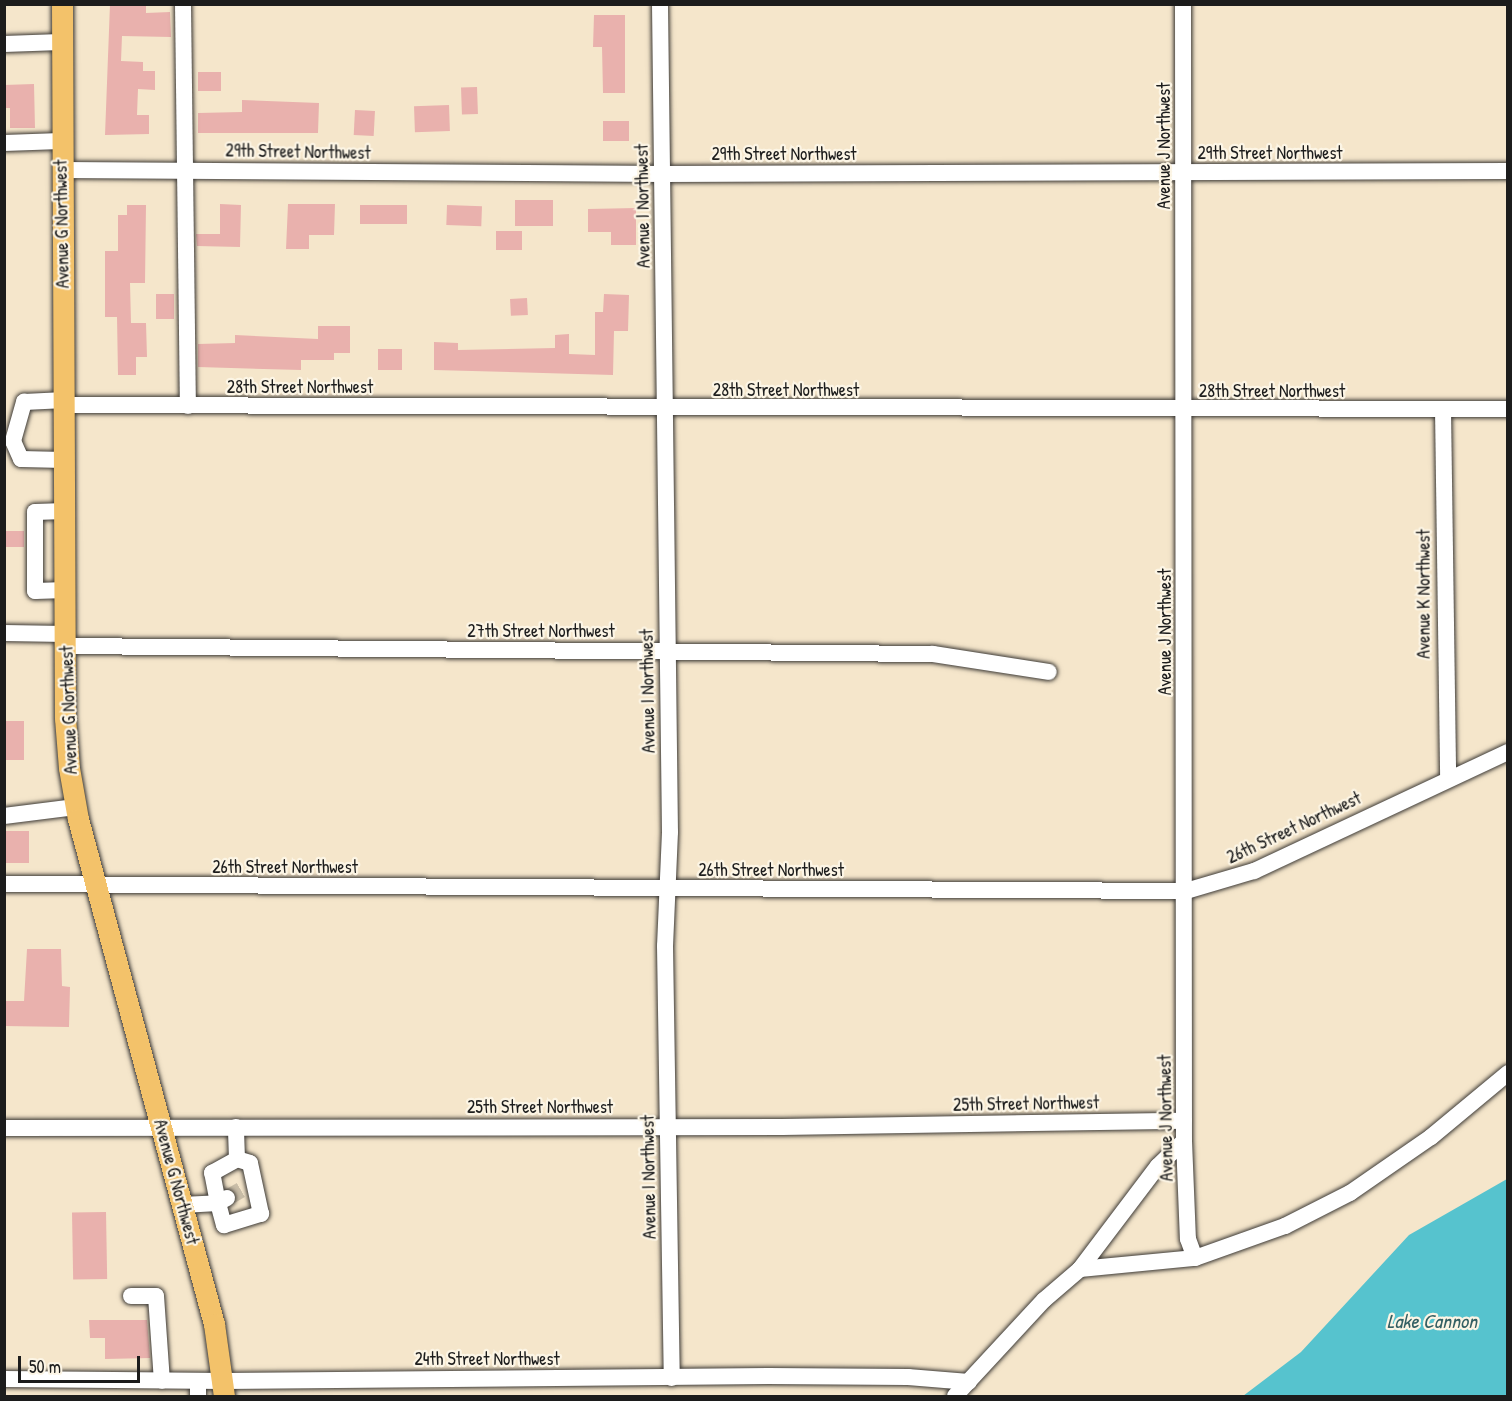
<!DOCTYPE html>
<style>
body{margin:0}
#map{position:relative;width:1512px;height:1401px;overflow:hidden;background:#f5e6cb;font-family:"Patrick Hand",sans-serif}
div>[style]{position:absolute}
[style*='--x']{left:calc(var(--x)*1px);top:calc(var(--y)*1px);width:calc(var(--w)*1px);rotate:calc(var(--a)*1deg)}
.water>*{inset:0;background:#56c3ce}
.building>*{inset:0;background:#e9b1ad;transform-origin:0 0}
.minor-tunnel>*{height:16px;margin-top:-8px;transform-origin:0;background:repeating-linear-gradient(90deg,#cabea8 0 16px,transparent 0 24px)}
.roads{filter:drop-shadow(0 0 2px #3d3a36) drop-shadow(0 0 2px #3d3a36)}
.minor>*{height:16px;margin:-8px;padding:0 8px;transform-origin:8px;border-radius:8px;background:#fff}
.major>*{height:21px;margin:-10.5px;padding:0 10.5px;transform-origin:10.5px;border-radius:10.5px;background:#f3c26a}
span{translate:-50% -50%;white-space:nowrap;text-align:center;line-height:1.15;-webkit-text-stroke:4.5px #fcf5e5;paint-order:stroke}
.street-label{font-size:18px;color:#1c1c1c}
.water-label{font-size:20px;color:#335f63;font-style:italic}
.frame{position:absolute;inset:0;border:6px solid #1c1c1c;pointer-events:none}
.scale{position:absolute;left:18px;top:1356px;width:122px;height:27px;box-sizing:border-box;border:3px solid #1c1c1c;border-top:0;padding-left:8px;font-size:18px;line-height:21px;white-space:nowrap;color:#1c1c1c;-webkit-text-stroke:4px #fcf5e5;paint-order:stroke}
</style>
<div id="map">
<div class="water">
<i style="clip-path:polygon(1507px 1179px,1507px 1396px,1243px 1396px,1301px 1352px,1409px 1235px)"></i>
</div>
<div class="building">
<i style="clip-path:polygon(110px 4px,146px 4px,146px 13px,170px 12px,171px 37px,122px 36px,121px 61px,143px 62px,143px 71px,155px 71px,155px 90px,138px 89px,137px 115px,149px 115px,149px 134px,105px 135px)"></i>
<i style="clip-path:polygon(594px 15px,625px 15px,625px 93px,603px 93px,602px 47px,593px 47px)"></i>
<i style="left:198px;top:72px;width:23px;height:19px"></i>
<i style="clip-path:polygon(34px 84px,35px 128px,10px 128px,10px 108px,4px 108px,4px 85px)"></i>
<i style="left:477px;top:87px;width:27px;height:16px;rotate:88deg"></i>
<i style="clip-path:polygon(242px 100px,319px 103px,318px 133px,198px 133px,198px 113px,242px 112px)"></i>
<i style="left:449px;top:105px;width:26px;height:35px;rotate:88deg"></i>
<i style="left:355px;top:110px;width:20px;height:25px;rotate:3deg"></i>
<i style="left:603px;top:121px;width:26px;height:20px"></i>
<i style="left:515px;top:200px;width:38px;height:26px"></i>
<i style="clip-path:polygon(220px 204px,241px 205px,240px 247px,197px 246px,196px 234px,220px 234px)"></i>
<i style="clip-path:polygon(288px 204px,335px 204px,334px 235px,309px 235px,309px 249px,286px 249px)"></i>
<i style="clip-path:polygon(127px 205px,146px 205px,145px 283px,130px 283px,131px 323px,146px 323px,147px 357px,136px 357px,136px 375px,118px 375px,117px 317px,105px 317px,105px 251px,118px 251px,118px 215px,127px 215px)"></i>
<i style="left:407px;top:205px;width:19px;height:47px;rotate:90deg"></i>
<i style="left:447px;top:205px;width:35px;height:20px;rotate:2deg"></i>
<i style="clip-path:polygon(636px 208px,636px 245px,611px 245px,611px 232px,588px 232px,588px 209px)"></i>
<i style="left:496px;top:231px;width:26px;height:19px"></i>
<i style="left:156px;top:294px;width:18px;height:25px"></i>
<i style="clip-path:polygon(604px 294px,629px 295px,628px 331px,614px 331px,613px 375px,434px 370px,434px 342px,458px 343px,458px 350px,555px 348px,555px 335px,569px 334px,569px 354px,595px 355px,595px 312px,603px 312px)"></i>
<i style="left:527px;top:298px;width:17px;height:17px;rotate:87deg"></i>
<i style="clip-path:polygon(318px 326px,350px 326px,350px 353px,334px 353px,334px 360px,301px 360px,301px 370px,198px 367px,198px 344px,235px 343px,235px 335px,318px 339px)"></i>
<i style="left:378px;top:349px;width:24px;height:21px"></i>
<i style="left:4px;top:531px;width:20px;height:16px"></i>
<i style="left:4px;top:721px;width:20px;height:39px"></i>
<i style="left:4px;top:831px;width:25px;height:32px"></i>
<i style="clip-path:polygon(27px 949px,61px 949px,62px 986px,70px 987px,69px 1027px,4px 1026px,4px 1001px,24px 1001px)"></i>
<i style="left:106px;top:1212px;width:67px;height:34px;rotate:89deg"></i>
<i style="clip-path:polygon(89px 1320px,147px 1320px,150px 1358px,105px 1359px,105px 1338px,90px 1338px)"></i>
</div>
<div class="minor-tunnel">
<i style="--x:227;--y:1198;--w:16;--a:-30"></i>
</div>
<div class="roads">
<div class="minor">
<i style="--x:183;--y:4;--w:402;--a:89.3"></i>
<i style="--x:660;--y:4;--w:828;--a:89.31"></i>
<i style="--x:670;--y:832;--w:114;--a:92.5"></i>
<i style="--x:665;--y:946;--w:432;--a:89.1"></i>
<i style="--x:1183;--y:4;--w:1137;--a:89.95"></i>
<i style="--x:1184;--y:1141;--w:98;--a:87.7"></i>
<i style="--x:1188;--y:1239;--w:20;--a:70"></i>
<i style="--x:4;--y:44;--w:57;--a:-2"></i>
<i style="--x:4;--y:143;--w:57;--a:-2"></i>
<i style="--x:61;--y:170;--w:601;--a:0.38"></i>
<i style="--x:662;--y:174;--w:846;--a:-0.2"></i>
<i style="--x:65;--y:405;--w:1443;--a:0.16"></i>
<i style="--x:1443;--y:409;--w:369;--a:89.2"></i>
<i style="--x:64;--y:460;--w:43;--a:-178.7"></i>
<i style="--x:21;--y:459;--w:20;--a:-114"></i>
<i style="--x:13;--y:441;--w:41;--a:-74.2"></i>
<i style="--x:24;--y:402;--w:41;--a:-2.8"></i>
<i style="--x:65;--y:511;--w:30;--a:178"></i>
<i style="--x:35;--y:512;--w:79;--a:90"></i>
<i style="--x:35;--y:591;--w:31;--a:-2"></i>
<i style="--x:4;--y:633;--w:62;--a:0.9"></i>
<i style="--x:67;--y:646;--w:866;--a:0.53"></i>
<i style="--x:933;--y:654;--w:117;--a:8.8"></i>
<i style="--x:4;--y:816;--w:72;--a:-7.2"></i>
<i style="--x:4;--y:884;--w:1182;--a:0.34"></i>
<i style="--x:1186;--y:891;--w:71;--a:-16.4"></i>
<i style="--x:1254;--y:871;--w:280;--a:-25.1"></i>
<i style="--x:4;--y:1128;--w:778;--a:-0.07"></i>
<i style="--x:782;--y:1127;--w:402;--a:-0.9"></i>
<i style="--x:227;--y:1198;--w:10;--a:151"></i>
<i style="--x:218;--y:1203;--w:23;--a:75"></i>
<i style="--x:224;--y:1225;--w:39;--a:-17"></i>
<i style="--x:261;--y:1214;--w:52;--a:-102.2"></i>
<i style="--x:250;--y:1163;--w:14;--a:-163"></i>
<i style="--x:182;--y:1205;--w:36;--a:-3"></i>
<i style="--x:218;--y:1203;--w:31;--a:-101"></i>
<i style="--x:212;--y:1173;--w:29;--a:-29"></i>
<i style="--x:237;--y:1159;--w:32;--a:-92"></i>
<i style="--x:1080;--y:1269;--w:116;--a:-5.5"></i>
<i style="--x:1195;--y:1258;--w:96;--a:-19.6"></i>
<i style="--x:1285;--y:1226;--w:73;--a:-26.9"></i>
<i style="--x:1350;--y:1193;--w:98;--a:-34.7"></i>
<i style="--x:1431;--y:1137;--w:100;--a:-39.7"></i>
<i style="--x:131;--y:1296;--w:25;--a:0"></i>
<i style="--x:156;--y:1296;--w:85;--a:86"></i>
<i style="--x:4;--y:1379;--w:220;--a:0.5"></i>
<i style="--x:224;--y:1381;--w:544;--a:-0.53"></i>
<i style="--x:768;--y:1376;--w:140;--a:0.4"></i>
<i style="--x:908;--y:1377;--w:61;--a:4.7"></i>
<i style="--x:198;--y:1381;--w:15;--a:90"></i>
<i style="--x:955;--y:1396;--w:131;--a:-47.2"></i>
<i style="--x:1044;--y:1300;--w:48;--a:-40.7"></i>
<i style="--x:1080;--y:1269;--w:129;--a:-52.9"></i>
<i style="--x:1158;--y:1166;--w:36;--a:-44"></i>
</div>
<div class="major">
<i style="--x:62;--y:4;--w:714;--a:89.76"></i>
<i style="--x:65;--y:718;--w:50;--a:85.4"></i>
<i style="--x:69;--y:768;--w:52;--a:80"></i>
<i style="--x:78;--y:819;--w:523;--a:74.93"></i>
<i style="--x:214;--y:1324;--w:73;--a:82.1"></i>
</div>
</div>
<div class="street-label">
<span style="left:1164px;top:146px;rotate:-90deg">Avenue J Northwest</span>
<span style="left:298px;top:152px;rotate:1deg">29th Street Northwest</span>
<span style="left:1270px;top:153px">29th Street Northwest</span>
<span style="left:784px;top:154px">29th Street Northwest</span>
<span style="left:643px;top:206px;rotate:-91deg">Avenue I Northwest</span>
<span style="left:62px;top:224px;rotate:-91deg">Avenue G Northwest</span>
<span style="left:300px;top:387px">28th Street Northwest</span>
<span style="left:786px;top:390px">28th Street Northwest</span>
<span style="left:1272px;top:391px">28th Street Northwest</span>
<span style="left:1424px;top:594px;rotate:-90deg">Avenue K Northwest</span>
<span style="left:541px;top:631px">27th Street Northwest</span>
<span style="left:1165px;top:632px;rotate:-90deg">Avenue J Northwest</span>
<span style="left:648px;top:691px;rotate:-91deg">Avenue I Northwest</span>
<span style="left:69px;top:710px;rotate:-92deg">Avenue G Northwest</span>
<span style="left:1294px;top:828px;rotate:-25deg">26th Street Northwest</span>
<span style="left:285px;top:867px">26th Street Northwest</span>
<span style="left:771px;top:870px">26th Street Northwest</span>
<span style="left:1026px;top:1104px;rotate:-1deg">25th Street Northwest</span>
<span style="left:540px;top:1107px">25th Street Northwest</span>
<span style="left:1166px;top:1118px;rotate:-91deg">Avenue J Northwest</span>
<span style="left:649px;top:1177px;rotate:-91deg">Avenue I Northwest</span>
<span style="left:176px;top:1182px;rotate:75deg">Avenue G Northwest</span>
<span style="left:487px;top:1359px">24th Street Northwest</span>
</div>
<div class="water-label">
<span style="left:1432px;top:1320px">Lake Cannon</span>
</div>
<div class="frame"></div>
<div class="scale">50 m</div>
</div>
